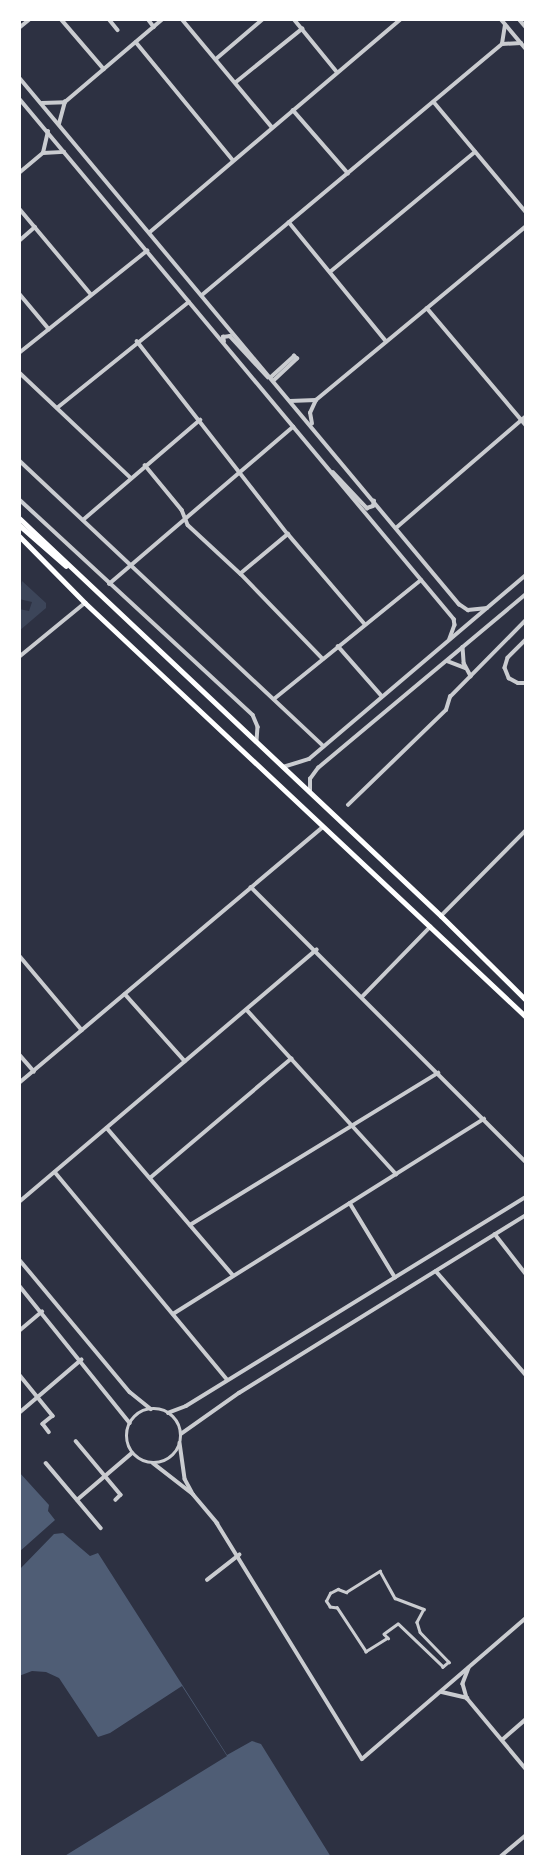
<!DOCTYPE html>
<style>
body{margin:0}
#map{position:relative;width:545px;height:1876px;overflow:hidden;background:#2d3142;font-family:"Sofia Sans Condensed",sans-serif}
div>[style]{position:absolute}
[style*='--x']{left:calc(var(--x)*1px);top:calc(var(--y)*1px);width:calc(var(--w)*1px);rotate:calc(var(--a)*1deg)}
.green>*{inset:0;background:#3c4559}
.water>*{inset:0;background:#4f5d75}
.pier>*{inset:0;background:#2d3142}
.pedestrian>*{height:2.5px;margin:-1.25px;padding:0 1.25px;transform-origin:1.25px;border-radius:1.25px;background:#caccd0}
.minor>*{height:3.5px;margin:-1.75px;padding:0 1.75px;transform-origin:1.75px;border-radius:1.75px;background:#caccd0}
.tertiary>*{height:3.5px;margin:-1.75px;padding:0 1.75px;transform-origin:1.75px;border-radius:1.75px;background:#caccd0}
.tertiary>.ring{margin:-1.75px;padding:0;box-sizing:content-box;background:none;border:3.5px solid #caccd0;border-radius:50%}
.primary>*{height:5px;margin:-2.5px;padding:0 2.5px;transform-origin:2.5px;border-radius:2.5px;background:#fff}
span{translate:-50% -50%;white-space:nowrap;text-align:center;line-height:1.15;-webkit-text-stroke:7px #fff;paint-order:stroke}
.frame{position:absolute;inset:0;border:21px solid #fff;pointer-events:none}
</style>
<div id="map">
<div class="green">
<i style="clip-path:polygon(22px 581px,46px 603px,46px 608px,19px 631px,19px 609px,29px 611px,32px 602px,19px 599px)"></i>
</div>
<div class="water">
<i style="clip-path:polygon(19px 1472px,49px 1505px,48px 1511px,55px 1520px,19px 1552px)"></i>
<i style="clip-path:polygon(63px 1533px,90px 1556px,98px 1553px,227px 1755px,252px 1741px,261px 1744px,331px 1857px,19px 1857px,19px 1570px,54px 1534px)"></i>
</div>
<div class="pier">
<i style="clip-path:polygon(32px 1671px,46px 1672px,59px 1678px,98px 1737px,110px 1733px,182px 1686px,227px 1756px,63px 1857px,19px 1857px,19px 1676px)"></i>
</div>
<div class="pedestrian">
<i style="--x:380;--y:1571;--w:31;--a:61"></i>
<i style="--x:395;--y:1598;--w:31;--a:21"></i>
<i style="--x:424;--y:1609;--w:15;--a:118"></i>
<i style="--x:417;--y:1622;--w:10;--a:73"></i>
<i style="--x:420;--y:1632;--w:42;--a:46"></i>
<i style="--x:449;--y:1662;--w:8;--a:140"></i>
<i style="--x:443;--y:1667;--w:62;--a:-136.3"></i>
<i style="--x:398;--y:1624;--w:17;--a:144"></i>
<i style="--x:384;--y:1634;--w:6;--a:45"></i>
<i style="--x:388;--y:1638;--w:26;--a:148"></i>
<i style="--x:366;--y:1652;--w:53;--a:-123.4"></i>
<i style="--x:337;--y:1608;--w:7;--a:-172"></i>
<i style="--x:330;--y:1607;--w:7;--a:-124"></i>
<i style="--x:326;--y:1601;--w:9;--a:-63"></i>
<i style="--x:330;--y:1593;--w:9;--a:-27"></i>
<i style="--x:338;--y:1589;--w:9;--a:21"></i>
<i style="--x:346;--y:1592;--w:40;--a:-32"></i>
</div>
<div class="minor">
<i style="--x:61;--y:19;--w:66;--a:49.3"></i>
<i style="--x:109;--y:19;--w:14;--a:51"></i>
<i style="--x:148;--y:19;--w:10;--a:53"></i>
<i style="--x:182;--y:19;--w:141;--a:50.2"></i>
<i style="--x:294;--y:19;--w:68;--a:50.9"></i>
<i style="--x:19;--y:28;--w:14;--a:-39"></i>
<i style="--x:136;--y:42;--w:153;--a:50.6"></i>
<i style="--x:502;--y:44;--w:19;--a:-81"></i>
<i style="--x:216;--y:59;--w:62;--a:-40.4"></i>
<i style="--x:236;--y:82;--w:85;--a:-38.8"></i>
<i style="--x:434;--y:102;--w:143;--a:50.1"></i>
<i style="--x:42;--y:103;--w:23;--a:-2"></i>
<i style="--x:65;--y:102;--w:128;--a:-40.3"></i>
<i style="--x:293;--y:110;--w:84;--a:48.9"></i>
<i style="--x:59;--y:124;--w:23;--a:-75"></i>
<i style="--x:43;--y:153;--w:22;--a:-77"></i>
<i style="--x:19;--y:173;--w:31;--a:-40"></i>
<i style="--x:43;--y:153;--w:21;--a:-3"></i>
<i style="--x:19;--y:208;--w:112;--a:50.1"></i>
<i style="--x:289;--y:222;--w:154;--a:50.8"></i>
<i style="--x:150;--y:232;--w:329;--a:-40.3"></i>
<i style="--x:19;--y:241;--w:21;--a:-41"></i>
<i style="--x:330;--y:272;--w:188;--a:-39.6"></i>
<i style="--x:19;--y:293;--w:47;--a:50.2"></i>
<i style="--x:202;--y:295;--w:391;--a:-39.9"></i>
<i style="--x:502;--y:44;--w:19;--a:-3"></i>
<i style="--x:427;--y:308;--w:153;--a:49.8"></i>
<i style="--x:137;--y:341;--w:245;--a:52"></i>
<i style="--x:288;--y:534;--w:118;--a:49.5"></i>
<i style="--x:19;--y:353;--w:164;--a:-38.6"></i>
<i style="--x:19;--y:372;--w:154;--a:43.4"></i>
<i style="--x:271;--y:377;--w:31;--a:-42"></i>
<i style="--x:273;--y:381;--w:33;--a:-43"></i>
<i style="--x:297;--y:359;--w:4;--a:-135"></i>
<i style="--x:57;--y:408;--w:169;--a:-38.8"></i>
<i style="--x:19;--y:460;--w:418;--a:43.2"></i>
<i style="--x:145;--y:465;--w:58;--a:50.6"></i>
<i style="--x:182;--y:510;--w:16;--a:68"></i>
<i style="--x:188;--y:525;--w:72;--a:42.8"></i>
<i style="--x:241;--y:574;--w:118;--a:46"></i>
<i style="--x:19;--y:499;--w:318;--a:42.7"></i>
<i style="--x:253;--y:715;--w:13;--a:67"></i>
<i style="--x:258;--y:727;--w:13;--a:94"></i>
<i style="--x:83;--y:520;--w:154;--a:-40.5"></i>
<i style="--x:396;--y:528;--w:172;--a:-40.7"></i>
<i style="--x:241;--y:573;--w:61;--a:-39.7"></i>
<i style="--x:109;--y:584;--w:242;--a:-40.5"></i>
<i style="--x:526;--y:640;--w:25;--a:135"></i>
<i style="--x:508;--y:658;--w:10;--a:107"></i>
<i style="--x:505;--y:668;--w:11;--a:68"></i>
<i style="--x:509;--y:678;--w:10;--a:29"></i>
<i style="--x:518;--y:683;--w:8;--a:0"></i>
<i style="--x:338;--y:646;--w:67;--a:48.7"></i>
<i style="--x:463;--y:647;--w:16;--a:86"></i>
<i style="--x:464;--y:663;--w:15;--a:62"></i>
<i style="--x:19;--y:657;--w:85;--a:-39.3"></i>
<i style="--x:447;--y:661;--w:19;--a:21"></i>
<i style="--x:274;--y:699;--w:189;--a:-39"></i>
<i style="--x:348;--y:805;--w:136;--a:-44.1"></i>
<i style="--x:446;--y:710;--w:14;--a:-73"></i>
<i style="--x:450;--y:697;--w:108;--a:-45.4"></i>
<i style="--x:251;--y:887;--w:389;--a:45"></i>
<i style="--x:441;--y:916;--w:121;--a:-45.3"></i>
<i style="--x:19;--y:955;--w:98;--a:50"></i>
<i style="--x:125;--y:994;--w:90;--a:48.2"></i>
<i style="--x:362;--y:997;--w:98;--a:-45.8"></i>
<i style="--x:247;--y:1010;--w:222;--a:47.7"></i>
<i style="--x:19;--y:1054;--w:23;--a:49"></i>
<i style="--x:19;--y:1083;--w:397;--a:-40.1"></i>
<i style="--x:107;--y:1128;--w:194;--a:49.4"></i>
<i style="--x:55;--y:1172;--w:269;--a:50.3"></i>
<i style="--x:150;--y:1178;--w:185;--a:-40.2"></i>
<i style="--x:19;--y:1202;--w:390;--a:-40.3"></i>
<i style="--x:350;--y:1203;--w:87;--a:58.7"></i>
<i style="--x:190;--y:1225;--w:291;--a:-31.5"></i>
<i style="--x:495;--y:1234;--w:51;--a:52.2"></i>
<i style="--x:436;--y:1271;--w:138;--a:49.1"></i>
<i style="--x:173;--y:1314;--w:367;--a:-32.1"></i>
<i style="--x:19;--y:1331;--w:30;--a:-40"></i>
<i style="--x:19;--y:1374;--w:54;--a:51"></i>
<i style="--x:53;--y:1416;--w:13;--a:141"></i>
<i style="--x:43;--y:1424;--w:10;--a:53"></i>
<i style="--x:19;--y:1413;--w:82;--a:-40.5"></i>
<i style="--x:76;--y:1441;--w:70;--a:50.2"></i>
<i style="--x:121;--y:1495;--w:7;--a:135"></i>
<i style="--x:46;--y:1463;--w:85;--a:49.8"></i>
<i style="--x:77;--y:1500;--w:72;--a:-40.5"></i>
<i style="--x:207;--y:1580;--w:41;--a:-38"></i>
<i style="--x:502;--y:1740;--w:32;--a:-41"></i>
<i style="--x:500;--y:1857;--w:34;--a:-40"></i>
</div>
<div class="tertiary">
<i style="--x:501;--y:19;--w:39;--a:50"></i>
<i style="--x:519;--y:19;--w:11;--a:49"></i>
<i style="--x:19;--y:77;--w:687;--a:50.14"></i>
<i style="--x:459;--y:604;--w:11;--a:34"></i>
<i style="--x:468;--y:610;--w:19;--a:-6"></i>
<i style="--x:19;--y:98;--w:679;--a:50.14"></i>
<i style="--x:454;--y:619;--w:6;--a:81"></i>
<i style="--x:455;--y:625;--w:15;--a:110"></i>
<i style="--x:224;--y:342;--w:5;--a:-101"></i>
<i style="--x:223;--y:337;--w:7;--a:-8"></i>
<i style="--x:230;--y:336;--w:56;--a:47.2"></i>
<i style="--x:290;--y:401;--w:26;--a:-2"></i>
<i style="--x:312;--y:424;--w:11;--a:-100"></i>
<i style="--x:310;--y:413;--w:14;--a:-65"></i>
<i style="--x:316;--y:400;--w:273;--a:-39.6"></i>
<i style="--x:333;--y:472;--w:50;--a:46.6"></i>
<i style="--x:367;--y:508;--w:6;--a:-18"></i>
<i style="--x:373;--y:506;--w:5;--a:-79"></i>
<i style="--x:283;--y:767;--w:27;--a:-17"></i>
<i style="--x:309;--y:759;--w:285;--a:-40.3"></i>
<i style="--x:310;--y:791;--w:12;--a:-90"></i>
<i style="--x:310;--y:779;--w:14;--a:-54"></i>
<i style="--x:318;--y:768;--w:271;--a:-39.9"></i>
<i style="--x:19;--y:1259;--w:173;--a:50.2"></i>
<i style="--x:130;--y:1392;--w:27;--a:39"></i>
<i style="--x:19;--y:1285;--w:177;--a:51.2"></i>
<i class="ring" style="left:127px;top:1409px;width:50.5px;height:50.5px"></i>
<i style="--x:168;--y:1413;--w:19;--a:-21"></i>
<i style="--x:186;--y:1406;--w:399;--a:-31.6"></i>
<i style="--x:181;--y:1434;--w:71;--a:-35.3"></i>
<i style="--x:239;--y:1393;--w:338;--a:-31.8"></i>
<i style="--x:180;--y:1443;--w:36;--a:82"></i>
<i style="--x:185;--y:1479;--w:15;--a:62"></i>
<i style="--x:153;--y:1463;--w:51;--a:37.8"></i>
<i style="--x:193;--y:1494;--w:38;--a:50"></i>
<i style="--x:217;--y:1523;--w:277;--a:58.4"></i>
<i style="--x:362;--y:1759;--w:216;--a:-40.7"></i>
<i style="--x:469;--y:1668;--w:17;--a:111"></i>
<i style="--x:463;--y:1684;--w:15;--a:74"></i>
<i style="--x:467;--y:1698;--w:92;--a:50.3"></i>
<i style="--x:442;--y:1692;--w:26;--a:13"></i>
</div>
<div class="primary">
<i style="--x:19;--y:518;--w:580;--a:43.32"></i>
<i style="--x:441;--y:916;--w:120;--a:44.7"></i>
<i style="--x:19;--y:525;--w:62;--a:41.1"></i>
<i style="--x:19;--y:536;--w:94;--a:45.4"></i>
<i style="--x:85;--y:603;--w:605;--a:43.19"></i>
</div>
<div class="frame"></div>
</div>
